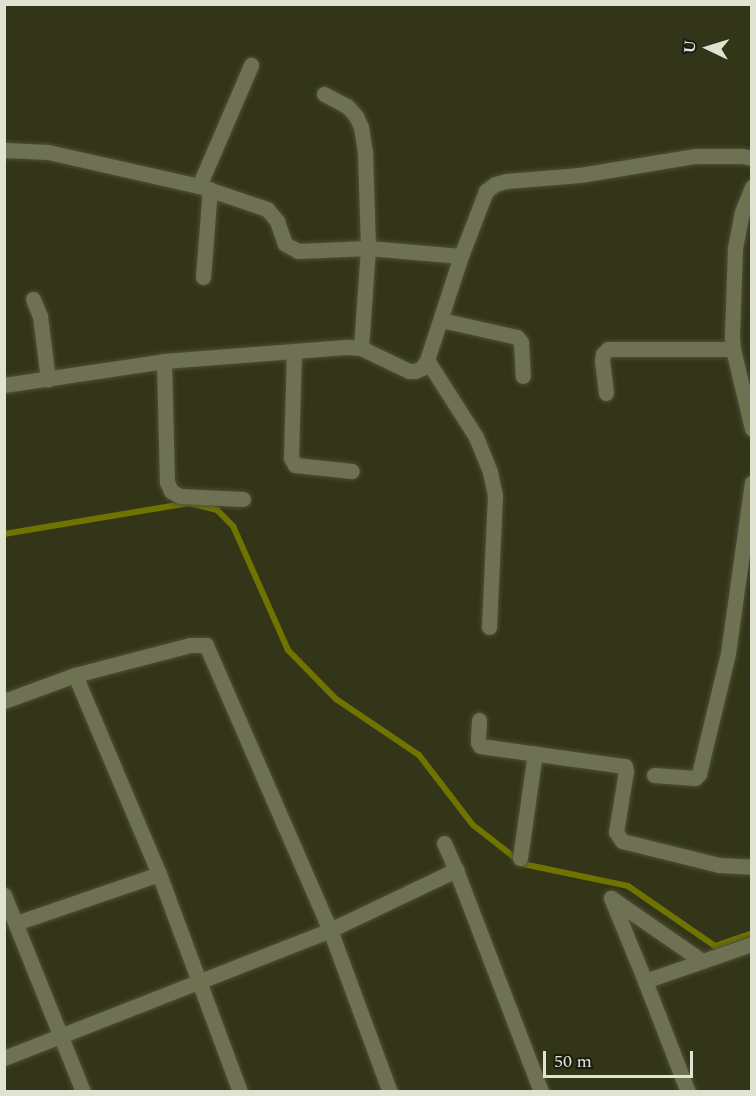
<!DOCTYPE html>
<style>
body{margin:0}
#map{position:relative;width:756px;height:1096px;overflow:hidden;background:#333518;font-family:Spectral,serif}
div>[style]{position:absolute}
[style*='--x']{left:calc(var(--x)*1px);top:calc(var(--y)*1px);width:calc(var(--w)*1px);rotate:calc(var(--a)*1deg)}
.stream>*{height:6px;margin:-3px;padding:0 3px;transform-origin:3px;border-radius:3px;background:#6f7400}
.roads{filter:drop-shadow(0 0 2px #4e5037) drop-shadow(0 0 2px #4e5037)}
.street>*{height:15px;margin:-7.5px;padding:0 7.5px;transform-origin:7.5px;border-radius:7.5px;background:#6e7252}
span{translate:-50% -50%;white-space:nowrap;text-align:center;line-height:1.15;-webkit-text-stroke:4.5px #1b1c0f;paint-order:stroke}
.frame{position:absolute;inset:0;border:6px solid #e1e3d2;pointer-events:none}
.north{position:absolute;left:678px;top:18px;width:60px;height:60px;-webkit-text-stroke:4px #1b1c0f;paint-order:stroke;rotate:274deg;font-size:16px;font-weight:700;line-height:24px;text-align:center;color:#e1e3d2}
.north::after{content:'';display:block;margin:auto;width:21px;height:27px;background:#e1e3d2;clip-path:polygon(50% 0,100% 100%,50% 72%,0 100%)}
.scale{position:absolute;left:543px;top:1051px;width:150px;height:27px;box-sizing:border-box;border:3px solid #e1e3d2;border-top:0;padding-left:8px;font-size:18px;line-height:21px;white-space:nowrap;color:#e1e3d2;-webkit-text-stroke:4px #1b1c0f;paint-order:stroke}
</style>
<div id="map">
<div class="stream">
<i style="--x:4;--y:534;--w:188;--a:-9.5"></i>
<i style="--x:189;--y:503;--w:29;--a:14"></i>
<i style="--x:217;--y:510;--w:23;--a:45"></i>
<i style="--x:233;--y:526;--w:136;--a:66.1"></i>
<i style="--x:288;--y:650;--w:69;--a:45.6"></i>
<i style="--x:336;--y:699;--w:100;--a:34"></i>
<i style="--x:419;--y:755;--w:88;--a:52.4"></i>
<i style="--x:473;--y:825;--w:63;--a:38"></i>
<i style="--x:523;--y:864;--w:107;--a:11.8"></i>
<i style="--x:628;--y:886;--w:106;--a:34.6"></i>
<i style="--x:715;--y:946;--w:39;--a:-19"></i>
</div>
<div class="roads">
<div class="street">
<i style="--x:324;--y:94;--w:26;--a:28"></i>
<i style="--x:347;--y:106;--w:13;--a:48"></i>
<i style="--x:356;--y:116;--w:12;--a:66"></i>
<i style="--x:361;--y:127;--w:25;--a:81"></i>
<i style="--x:365;--y:152;--w:96;--a:88.2"></i>
<i style="--x:368;--y:248;--w:100;--a:94"></i>
<i style="--x:4;--y:150;--w:44;--a:2.6"></i>
<i style="--x:48;--y:152;--w:155;--a:12.7"></i>
<i style="--x:199;--y:186;--w:72;--a:18.7"></i>
<i style="--x:267;--y:209;--w:16;--a:50"></i>
<i style="--x:277;--y:221;--w:24;--a:71"></i>
<i style="--x:285;--y:244;--w:15;--a:28"></i>
<i style="--x:298;--y:251;--w:70;--a:-2.5"></i>
<i style="--x:368;--y:248;--w:93;--a:4.9"></i>
<i style="--x:199;--y:186;--w:132;--a:-66.7"></i>
<i style="--x:752;--y:187;--w:27;--a:112"></i>
<i style="--x:742;--y:212;--w:38;--a:101"></i>
<i style="--x:735;--y:249;--w:88;--a:92"></i>
<i style="--x:732;--y:337;--w:12;--a:85"></i>
<i style="--x:733;--y:349;--w:82;--a:76.6"></i>
<i style="--x:203;--y:277;--w:88;--a:-85.5"></i>
<i style="--x:33;--y:299;--w:18;--a:68"></i>
<i style="--x:40;--y:316;--w:64;--a:82.8"></i>
<i style="--x:441;--y:320;--w:78;--a:12.6"></i>
<i style="--x:517;--y:337;--w:6;--a:51"></i>
<i style="--x:521;--y:342;--w:34;--a:87"></i>
<i style="--x:294;--y:351;--w:107;--a:91.6"></i>
<i style="--x:291;--y:458;--w:8;--a:60"></i>
<i style="--x:295;--y:465;--w:57;--a:6"></i>
<i style="--x:427;--y:360;--w:91;--a:57.5"></i>
<i style="--x:476;--y:437;--w:38;--a:68"></i>
<i style="--x:490;--y:472;--w:24;--a:78"></i>
<i style="--x:495;--y:495;--w:132;--a:92.6"></i>
<i style="--x:164;--y:361;--w:121;--a:88.6"></i>
<i style="--x:167;--y:482;--w:10;--a:66"></i>
<i style="--x:171;--y:491;--w:10;--a:29"></i>
<i style="--x:180;--y:496;--w:63;--a:2.7"></i>
<i style="--x:4;--y:385;--w:162;--a:-8.5"></i>
<i style="--x:164;--y:361;--w:185;--a:-4.4"></i>
<i style="--x:348;--y:347;--w:13;--a:4"></i>
<i style="--x:361;--y:348;--w:53;--a:25.6"></i>
<i style="--x:409;--y:371;--w:6;--a:0"></i>
<i style="--x:415;--y:371;--w:8;--a:-23"></i>
<i style="--x:422;--y:368;--w:9;--a:-58"></i>
<i style="--x:427;--y:360;--w:109;--a:-71.9"></i>
<i style="--x:461;--y:256;--w:70;--a:-69"></i>
<i style="--x:486;--y:191;--w:11;--a:-38"></i>
<i style="--x:495;--y:184;--w:11;--a:-15"></i>
<i style="--x:506;--y:181;--w:74;--a:-4.6"></i>
<i style="--x:580;--y:175;--w:117;--a:-9.4"></i>
<i style="--x:695;--y:156;--w:47;--a:0"></i>
<i style="--x:742;--y:156;--w:10;--a:11"></i>
<i style="--x:606;--y:393;--w:32;--a:-97"></i>
<i style="--x:602;--y:361;--w:7;--a:-82"></i>
<i style="--x:603;--y:354;--w:7;--a:-45"></i>
<i style="--x:608;--y:349;--w:125;--a:0"></i>
<i style="--x:75;--y:675;--w:216;--a:67.1"></i>
<i style="--x:159;--y:874;--w:233;--a:69.6"></i>
<i style="--x:4;--y:701;--w:76;--a:-20.1"></i>
<i style="--x:75;--y:675;--w:119;--a:-14.6"></i>
<i style="--x:190;--y:645;--w:16;--a:0"></i>
<i style="--x:206;--y:645;--w:311;--a:66.5"></i>
<i style="--x:330;--y:930;--w:173;--a:69.7"></i>
<i style="--x:479;--y:720;--w:22;--a:93"></i>
<i style="--x:478;--y:742;--w:4;--a:63"></i>
<i style="--x:480;--y:746;--w:146;--a:7.9"></i>
<i style="--x:625;--y:766;--w:5;--a:79"></i>
<i style="--x:626;--y:771;--w:62;--a:99.3"></i>
<i style="--x:616;--y:832;--w:11;--a:56"></i>
<i style="--x:622;--y:841;--w:100;--a:13.9"></i>
<i style="--x:719;--y:865;--w:33;--a:3"></i>
<i style="--x:654;--y:775;--w:41;--a:4.2"></i>
<i style="--x:695;--y:778;--w:6;--a:-45"></i>
<i style="--x:699;--y:774;--w:124;--a:-76.5"></i>
<i style="--x:728;--y:653;--w:172;--a:-82"></i>
<i style="--x:444;--y:843;--w:30;--a:66"></i>
<i style="--x:520;--y:858;--w:106;--a:-81.9"></i>
<i style="--x:4;--y:895;--w:212;--a:68.1"></i>
<i style="--x:611;--y:898;--w:111;--a:34.7"></i>
<i style="--x:611;--y:898;--w:90;--a:67.7"></i>
<i style="--x:16;--y:923;--w:151;--a:-18.9"></i>
<i style="--x:4;--y:1058;--w:350;--a:-21.4"></i>
<i style="--x:330;--y:930;--w:140;--a:-25.5"></i>
<i style="--x:456;--y:870;--w:238;--a:69"></i>
<i style="--x:688;--y:1092;--w:119;--a:-111.2"></i>
<i style="--x:645;--y:981;--w:113;--a:-19.1"></i>
</div>
</div>
<div class="frame"></div>
<div class="north">U</div>
<div class="scale">50 m</div>
</div>
